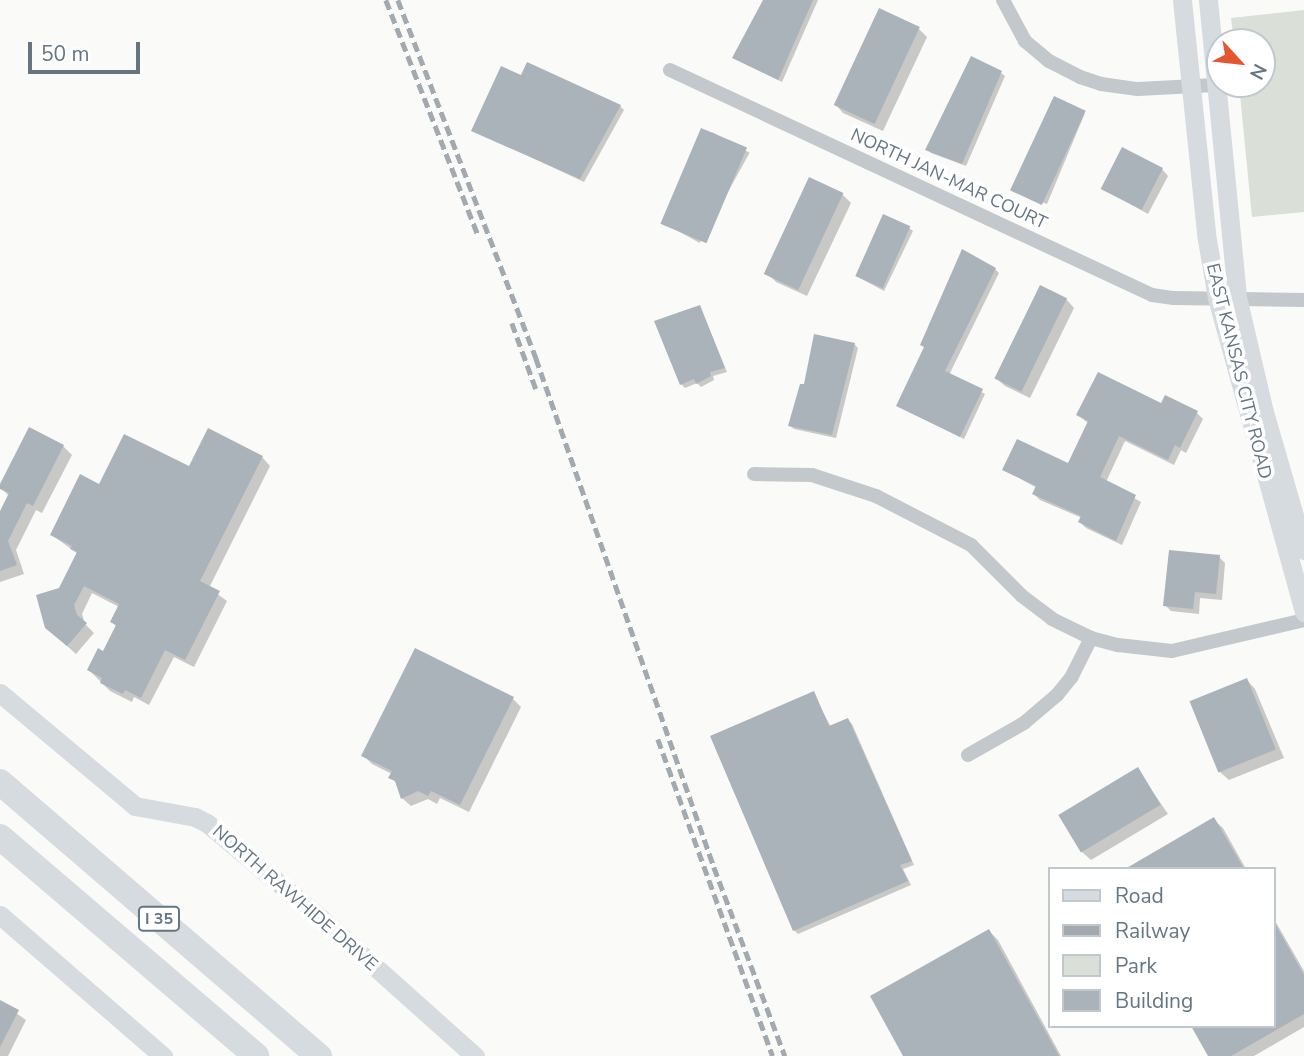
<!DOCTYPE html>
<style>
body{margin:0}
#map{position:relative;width:1304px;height:1056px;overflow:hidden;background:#fafaf8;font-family:"Nunito Sans",sans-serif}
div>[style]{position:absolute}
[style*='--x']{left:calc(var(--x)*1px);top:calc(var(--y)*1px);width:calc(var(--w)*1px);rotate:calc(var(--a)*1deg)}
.green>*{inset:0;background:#dadfd7}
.shadow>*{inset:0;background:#0003;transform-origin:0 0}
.building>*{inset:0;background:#aab3b9;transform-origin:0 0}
.street>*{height:14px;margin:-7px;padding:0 7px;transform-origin:7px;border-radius:7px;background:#c3c8cc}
.secondary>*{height:19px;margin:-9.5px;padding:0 9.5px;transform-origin:9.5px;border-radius:9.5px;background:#d6dbdf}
.highway>*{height:26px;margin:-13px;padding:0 13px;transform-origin:13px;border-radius:13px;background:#d6dbdf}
.rail>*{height:4.5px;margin-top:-2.25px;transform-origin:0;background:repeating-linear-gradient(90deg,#a2aab0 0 10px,transparent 0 15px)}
span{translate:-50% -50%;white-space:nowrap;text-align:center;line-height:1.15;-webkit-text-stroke:7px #fff;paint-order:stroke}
.shield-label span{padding:2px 5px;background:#fff;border:2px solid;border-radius:5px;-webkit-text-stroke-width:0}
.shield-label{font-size:16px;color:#657683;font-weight:700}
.street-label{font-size:18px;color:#657683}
.legend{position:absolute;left:1048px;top:867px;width:228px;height:161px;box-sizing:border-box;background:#fff;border:2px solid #c1c8cd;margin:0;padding:9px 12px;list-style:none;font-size:21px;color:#657683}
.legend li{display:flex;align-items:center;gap:14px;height:35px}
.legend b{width:35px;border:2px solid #c1c8cd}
.north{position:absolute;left:1206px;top:28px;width:70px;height:70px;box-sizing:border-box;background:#fff;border:2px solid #c1c8cd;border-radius:50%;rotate:117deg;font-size:19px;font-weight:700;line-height:28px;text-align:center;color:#657683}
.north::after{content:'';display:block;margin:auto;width:24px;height:32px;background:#e4572e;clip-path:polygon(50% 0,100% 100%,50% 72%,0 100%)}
.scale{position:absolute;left:28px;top:42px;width:112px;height:32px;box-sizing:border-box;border:4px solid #657683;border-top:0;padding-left:9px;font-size:21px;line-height:24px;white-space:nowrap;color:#657683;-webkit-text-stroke:5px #fff;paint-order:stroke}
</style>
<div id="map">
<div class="green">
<i style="clip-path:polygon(1304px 10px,1304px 212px,1252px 217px,1239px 84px,1262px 84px,1262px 42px,1234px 42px,1231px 18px)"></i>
</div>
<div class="shadow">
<i style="clip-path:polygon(765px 0,818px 0,782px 82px,734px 58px)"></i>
<i style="clip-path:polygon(919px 29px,927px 37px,883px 131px,843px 113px,835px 104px)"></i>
<i style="clip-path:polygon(1001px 73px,1005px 76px,966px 166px,931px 153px,927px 149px)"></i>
<i style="clip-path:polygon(522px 78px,620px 106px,624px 110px,584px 182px,473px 130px)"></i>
<i style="clip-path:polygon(1085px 113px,1047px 204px,1012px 191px)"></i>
<i style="left:712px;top:132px;width:43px;height:103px;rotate:29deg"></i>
<i style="clip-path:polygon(1162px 169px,1168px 176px,1148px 214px,1103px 189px)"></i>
<i style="clip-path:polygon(810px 179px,842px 194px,851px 203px,807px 296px,776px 282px,767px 273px)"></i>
<i style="clip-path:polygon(909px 228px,913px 231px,884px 291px,856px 276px)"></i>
<i style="clip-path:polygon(995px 269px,999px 273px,949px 375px,985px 394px,964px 439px,898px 406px)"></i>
<i style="clip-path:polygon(1066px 299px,1074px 308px,1030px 398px,1005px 386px,996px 378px)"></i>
<i style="clip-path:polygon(700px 307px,727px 372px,713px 376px,714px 380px,701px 387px,697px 383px,685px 388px,681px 384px)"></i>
<i style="clip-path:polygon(854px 344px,858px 348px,836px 438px,794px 429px,790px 426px,805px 386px)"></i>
<i style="clip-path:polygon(1162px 405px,1197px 413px,1203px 419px,1186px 453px,1181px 450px,1174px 465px,1125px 441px,1106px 482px,1141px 502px,1122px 545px,1086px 528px,1080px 522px,1082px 518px,1040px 500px,1034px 494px,1037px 488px,1004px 470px,1069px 465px,1088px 423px,1078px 415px)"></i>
<i style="clip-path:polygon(63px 446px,72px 455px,42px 513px,36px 510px,16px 550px,24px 574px,0 582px,0 515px,9px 496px,0 487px)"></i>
<i style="clip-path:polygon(262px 457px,270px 466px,209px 588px,227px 601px,194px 667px,174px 657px,149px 705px,134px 697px,132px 702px,110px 691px,89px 670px,104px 653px,117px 627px,112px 622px,119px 607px,92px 593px,82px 614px,85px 624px,94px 633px,76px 654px,56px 636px,60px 589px,78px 554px,52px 535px,100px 486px)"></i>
<i style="clip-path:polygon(1219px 557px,1225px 563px,1222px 600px,1200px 598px,1199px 614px,1171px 611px,1165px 605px)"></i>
<i style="clip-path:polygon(1247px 680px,1255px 689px,1284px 758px,1229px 780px,1220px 772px)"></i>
<i style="clip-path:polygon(813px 693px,831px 727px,848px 720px,852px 724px,914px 865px,903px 869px,911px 885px,798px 934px,794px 930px)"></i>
<i style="clip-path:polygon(513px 699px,521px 707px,469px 812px,440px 798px,437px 804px,428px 799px,411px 806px,402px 798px,398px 785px,391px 777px,392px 774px,372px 764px,363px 755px)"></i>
<i style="clip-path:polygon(1137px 769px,1168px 814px,1091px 860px,1082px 852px)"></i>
<i style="clip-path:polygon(1214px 820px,1223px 828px,1246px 869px,1129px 869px)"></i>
<i style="clip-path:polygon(1274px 919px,1304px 971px,1304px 1027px,1254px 1056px,1210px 1056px,1274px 1026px)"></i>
<i style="clip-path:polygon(989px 931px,998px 940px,1061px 1056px,905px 1056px)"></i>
<i style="clip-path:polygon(0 1002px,26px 1020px,8px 1056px,0 1056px)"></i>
</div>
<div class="building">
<i style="clip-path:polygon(763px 0,813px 0,778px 80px,732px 58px)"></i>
<i style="left:879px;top:8px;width:45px;height:107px;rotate:25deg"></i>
<i style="clip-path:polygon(971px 56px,1002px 71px,962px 164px,925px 150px)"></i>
<i style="clip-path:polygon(527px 62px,621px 105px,580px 179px,471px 131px,501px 66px,521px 75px)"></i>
<i style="left:1054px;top:96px;width:35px;height:104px;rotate:25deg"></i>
<i style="left:701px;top:128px;width:50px;height:104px;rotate:23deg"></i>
<i style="left:1122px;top:147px;width:46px;height:47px;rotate:27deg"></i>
<i style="left:809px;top:177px;width:38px;height:107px;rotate:25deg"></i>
<i style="left:883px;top:214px;width:30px;height:68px;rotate:24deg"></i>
<i style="clip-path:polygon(962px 249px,996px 268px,945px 371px,983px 389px,960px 437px,896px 406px,924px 347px,920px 345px)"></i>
<i style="left:1040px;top:285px;width:30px;height:104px;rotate:26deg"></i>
<i style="clip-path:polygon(700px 305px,725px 368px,710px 372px,711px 376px,696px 384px,694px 379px,680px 385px,654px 321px)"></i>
<i style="clip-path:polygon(814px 334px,855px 343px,832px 435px,788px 426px,800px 384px,804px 384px)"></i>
<i style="clip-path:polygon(1098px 372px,1161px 403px,1165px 395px,1198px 411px,1180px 448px,1175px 445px,1168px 460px,1119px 436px,1100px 477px,1136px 495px,1116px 541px,1078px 522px,1081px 516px,1032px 494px,1036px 486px,1002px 470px,1017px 439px,1068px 463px,1088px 421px,1076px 415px)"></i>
<i style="clip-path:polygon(29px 427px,64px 445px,33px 506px,27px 503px,8px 541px,17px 565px,0 571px,0 511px,9px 493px,0 489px,0 484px)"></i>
<i style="clip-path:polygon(208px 428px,263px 456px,200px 581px,220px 591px,185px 660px,165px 650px,141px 698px,125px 690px,123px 694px,100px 683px,102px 678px,87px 670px,98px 648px,103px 651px,116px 625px,110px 622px,119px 604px,84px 586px,74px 605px,77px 615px,87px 623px,67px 646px,45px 628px,36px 595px,59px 588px,77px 552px,70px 549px,72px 546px,50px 535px,80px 474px,99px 484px,124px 434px,189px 466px)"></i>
<i style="clip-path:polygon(1169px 550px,1220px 555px,1216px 594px,1195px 592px,1193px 609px,1163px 606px)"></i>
<i style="clip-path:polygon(415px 648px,514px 697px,460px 805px,431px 791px,428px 796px,418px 791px,401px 799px,395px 781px,388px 778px,392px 771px,361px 756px)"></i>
<i style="left:1247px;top:678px;width:77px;height:62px;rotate:68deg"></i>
<i style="clip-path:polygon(814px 691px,829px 726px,848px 718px,912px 861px,900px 865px,908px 881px,793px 931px,710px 736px)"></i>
<i style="left:1138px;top:767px;width:44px;height:93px;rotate:59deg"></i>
<i style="clip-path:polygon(1214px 817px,1244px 869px,1125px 869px)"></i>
<i style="clip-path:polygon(1274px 922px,1304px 975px,1304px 1014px,1231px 1056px,1208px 1056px,1191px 1026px,1274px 1026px)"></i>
<i style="clip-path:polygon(989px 929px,1059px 1056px,903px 1056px,870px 996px)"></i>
<i style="clip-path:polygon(0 1000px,19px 1010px,0 1047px)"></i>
</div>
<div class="street">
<i style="--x:1003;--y:0;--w:47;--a:61.8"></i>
<i style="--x:1025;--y:41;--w:31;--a:40"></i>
<i style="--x:1049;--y:61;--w:35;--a:27"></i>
<i style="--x:1080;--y:77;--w:22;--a:18"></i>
<i style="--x:1101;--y:84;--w:37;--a:8"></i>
<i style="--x:1138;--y:89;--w:77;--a:-3"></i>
<i style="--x:670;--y:70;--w:532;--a:25.02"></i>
<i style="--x:1152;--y:295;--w:22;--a:8"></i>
<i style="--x:1174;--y:298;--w:130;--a:0.9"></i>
<i style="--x:754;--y:474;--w:58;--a:1"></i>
<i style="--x:812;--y:475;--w:67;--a:18.2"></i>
<i style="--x:876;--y:496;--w:107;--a:27.3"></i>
<i style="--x:971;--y:545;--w:72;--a:45"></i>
<i style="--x:1022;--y:596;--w:38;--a:37"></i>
<i style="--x:1052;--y:619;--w:43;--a:26"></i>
<i style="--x:1091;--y:638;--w:28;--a:15"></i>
<i style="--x:1118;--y:645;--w:54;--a:6.3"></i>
<i style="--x:1172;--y:651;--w:136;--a:-13.2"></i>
<i style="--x:968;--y:755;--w:64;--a:-29.7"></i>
<i style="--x:1024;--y:723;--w:43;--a:-40.3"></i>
<i style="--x:1057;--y:695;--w:22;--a:-51"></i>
<i style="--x:1071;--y:678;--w:45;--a:-63.4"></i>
</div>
<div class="secondary">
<i style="--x:1182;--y:0;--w:235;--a:84.1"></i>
<i style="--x:1206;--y:234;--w:65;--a:80.2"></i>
<i style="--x:1217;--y:298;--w:326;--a:74.5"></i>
<i style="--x:1208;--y:0;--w:298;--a:84.4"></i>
<i style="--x:1237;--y:297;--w:118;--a:76.8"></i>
<i style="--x:1264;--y:412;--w:144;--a:73.8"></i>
<i style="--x:0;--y:693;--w:176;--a:39.9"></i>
<i style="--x:135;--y:806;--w:61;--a:10.4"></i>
<i style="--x:195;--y:817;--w:13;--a:27"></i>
<i style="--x:207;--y:823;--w:155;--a:40"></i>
<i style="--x:326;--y:923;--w:200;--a:41.8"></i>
<i style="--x:0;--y:915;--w:216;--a:40.9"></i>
</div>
<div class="highway">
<i style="--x:0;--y:782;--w:421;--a:40.7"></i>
<i style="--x:0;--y:837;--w:337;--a:40.5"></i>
</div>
<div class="rail">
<i style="--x:386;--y:0;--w:252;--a:68.6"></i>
<i style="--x:398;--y:0;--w:384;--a:68.9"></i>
<i style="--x:536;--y:358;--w:539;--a:70.72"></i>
<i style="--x:714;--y:867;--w:202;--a:69.4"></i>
<i style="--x:512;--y:323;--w:70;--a:70"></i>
<i style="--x:658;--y:739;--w:337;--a:70.1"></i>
</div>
<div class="shield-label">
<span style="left:159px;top:919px">I 35</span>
</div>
<div class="street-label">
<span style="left:949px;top:179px;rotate:25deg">NORTH JAN-MAR COURT</span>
<span style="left:1239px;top:371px;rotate:76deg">EAST KANSAS CITY ROAD</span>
<span style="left:295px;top:898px;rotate:41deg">NORTH RAWHIDE DRIVE</span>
</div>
<ul class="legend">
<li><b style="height:9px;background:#d6dbdf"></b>Road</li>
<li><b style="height:9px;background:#a2aab0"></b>Railway</li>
<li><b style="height:19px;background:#dadfd7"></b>Park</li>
<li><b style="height:19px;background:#aab3b9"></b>Building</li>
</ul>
<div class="north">N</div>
<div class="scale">50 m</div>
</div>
